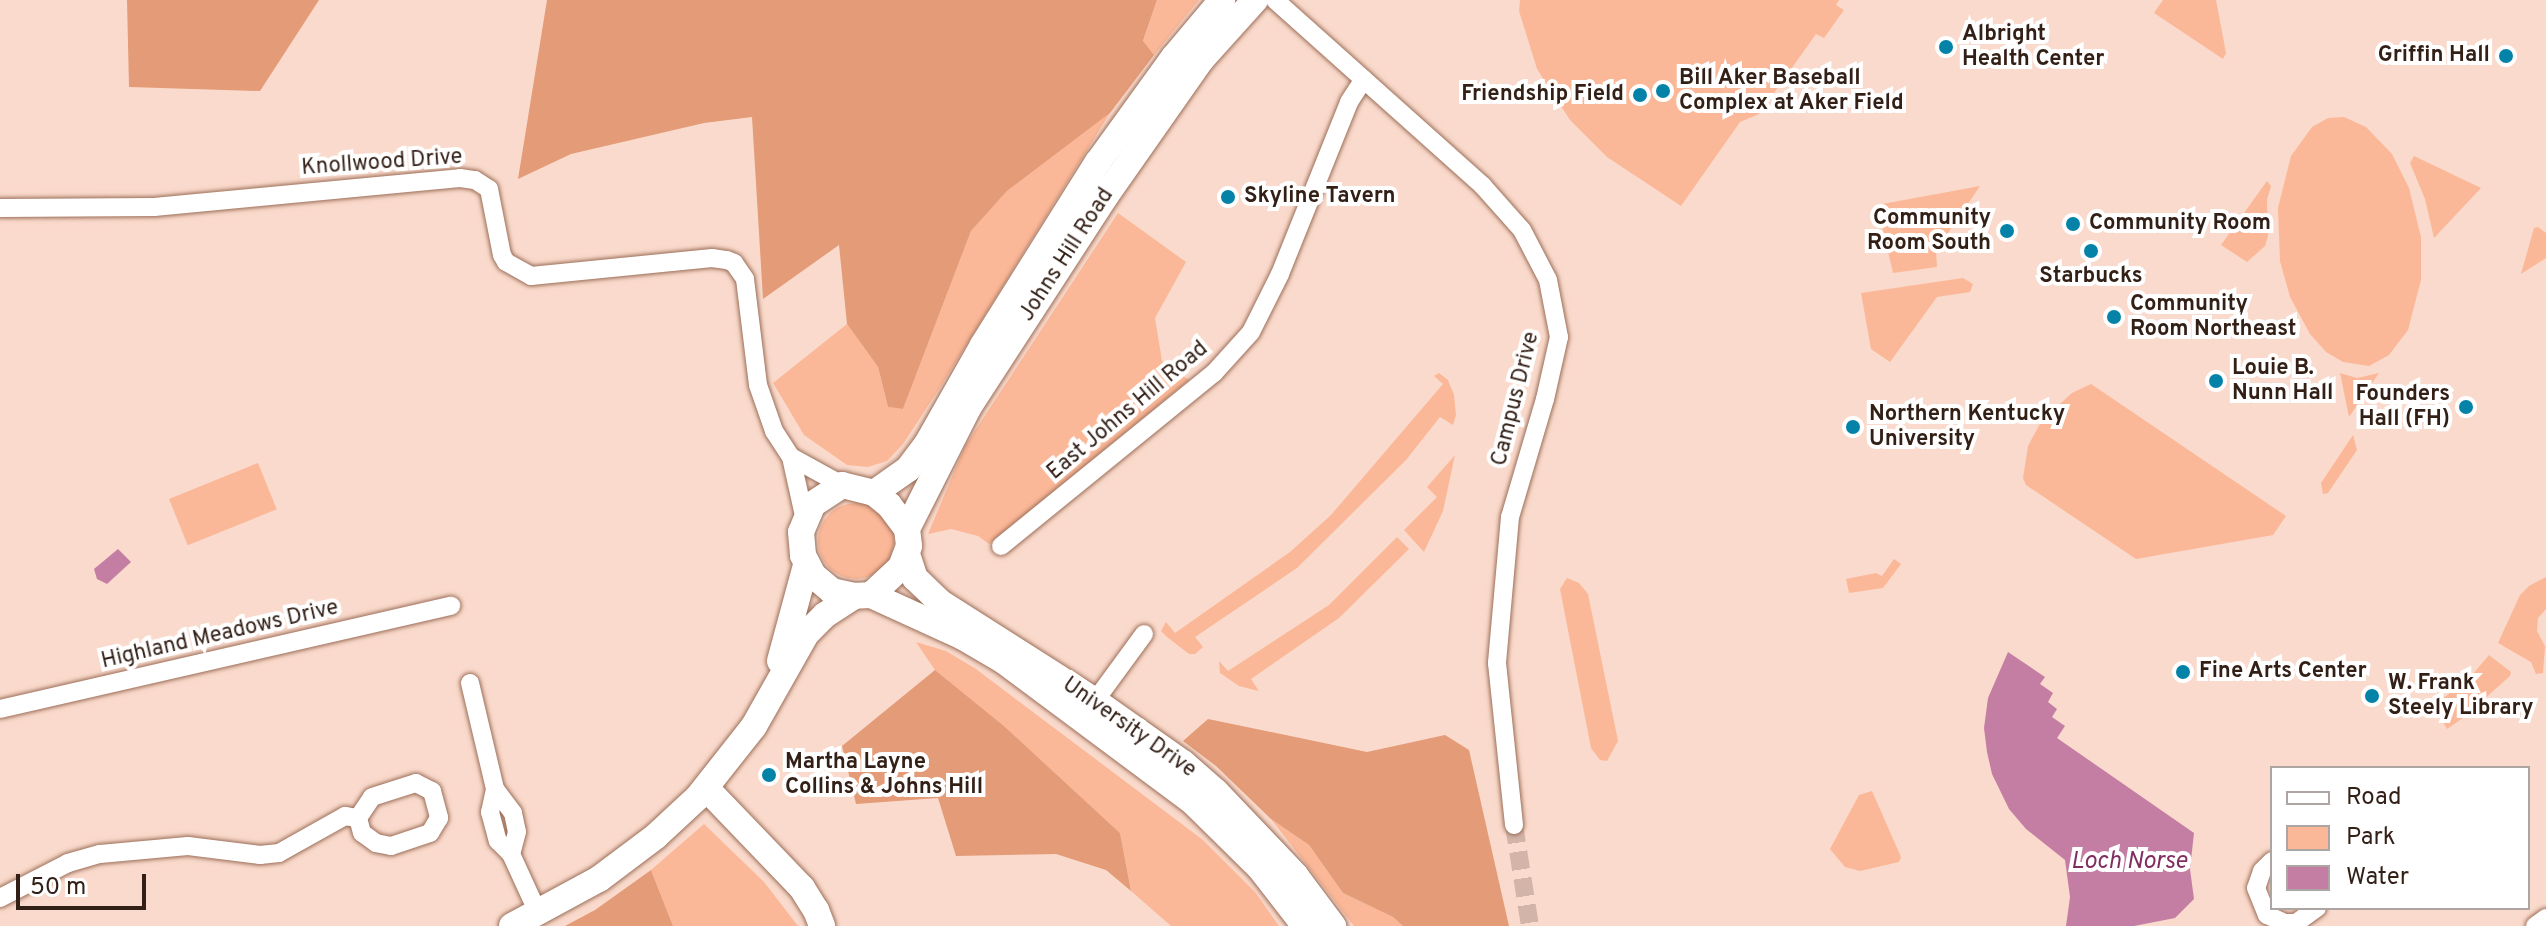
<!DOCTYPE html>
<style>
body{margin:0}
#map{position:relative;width:2546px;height:926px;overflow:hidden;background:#fadacc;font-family:Overpass,sans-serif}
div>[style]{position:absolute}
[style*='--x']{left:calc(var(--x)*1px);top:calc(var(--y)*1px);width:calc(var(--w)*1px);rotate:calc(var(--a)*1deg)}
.green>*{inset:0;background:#fbb898;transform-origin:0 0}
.round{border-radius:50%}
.forest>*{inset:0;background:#e49b78}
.water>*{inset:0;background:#c47ea4}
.street-tunnel>*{height:18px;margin-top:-9px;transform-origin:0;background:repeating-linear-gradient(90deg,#d2b5a8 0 18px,transparent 0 27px)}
.roads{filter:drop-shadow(0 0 2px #9c6e58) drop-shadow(0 0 2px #9c6e58)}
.street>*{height:18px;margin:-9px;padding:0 9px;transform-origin:9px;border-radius:9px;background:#fff}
.secondary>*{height:26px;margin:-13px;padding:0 13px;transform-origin:13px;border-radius:13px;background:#fff}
.dots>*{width:22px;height:22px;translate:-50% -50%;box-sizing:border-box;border:4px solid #fff;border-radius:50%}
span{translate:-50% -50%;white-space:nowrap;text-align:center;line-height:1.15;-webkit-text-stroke:8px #fff;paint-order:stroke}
.poi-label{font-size:22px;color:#321f16;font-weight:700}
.left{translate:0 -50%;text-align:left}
.right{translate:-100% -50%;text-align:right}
.street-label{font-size:22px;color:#321f16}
.water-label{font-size:24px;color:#812d60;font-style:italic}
.legend{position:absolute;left:2270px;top:766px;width:260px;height:144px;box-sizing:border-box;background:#fff;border:2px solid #ada5a2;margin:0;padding:10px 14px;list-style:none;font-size:24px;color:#321f16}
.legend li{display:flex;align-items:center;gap:16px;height:40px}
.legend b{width:40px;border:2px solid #ada5a2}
.scale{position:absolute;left:16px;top:874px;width:130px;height:36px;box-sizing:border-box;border:4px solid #321f16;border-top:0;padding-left:10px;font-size:24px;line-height:28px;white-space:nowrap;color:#321f16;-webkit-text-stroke:6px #fff;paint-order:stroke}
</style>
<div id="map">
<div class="green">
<i style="clip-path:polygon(1157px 0,1199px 0,1154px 55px,1143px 42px)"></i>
<i style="clip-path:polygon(1520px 0,1839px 0,1836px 5px,1844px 10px,1824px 38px,1816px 34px,1759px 114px,1740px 122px,1681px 206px,1607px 157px,1570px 120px,1537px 69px,1519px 11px)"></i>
<i style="clip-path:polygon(2163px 0,2216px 0,2226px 53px,2223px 59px,2154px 13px)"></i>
<i style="clip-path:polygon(1110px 113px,939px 389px,903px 444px,887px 461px,868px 467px,847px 465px,804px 435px,773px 383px,847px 324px,878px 367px,888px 407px,903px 409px,971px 231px,1007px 191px)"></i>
<i style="clip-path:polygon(2344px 117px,2366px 127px,2392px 154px,2409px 188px,2421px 237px,2421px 280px,2408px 330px,2389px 355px,2369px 366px,2343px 362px,2326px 352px,2310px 334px,2290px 297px,2280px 261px,2278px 208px,2291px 156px,2312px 127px,2328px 118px)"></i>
<i style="clip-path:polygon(2414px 156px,2481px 188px,2434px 238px,2425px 199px,2410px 163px)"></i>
<i style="clip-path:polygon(2267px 181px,2271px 186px,2267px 200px,2268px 236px,2265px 246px,2247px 262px,2221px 245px)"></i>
<i style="clip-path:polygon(1980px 186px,1936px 251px,1937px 267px,1893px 273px,1877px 205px)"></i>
<i style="clip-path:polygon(1118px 213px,1186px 262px,1155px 318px,1162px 361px,1189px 380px,989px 544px,978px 536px,951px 529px,928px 534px,965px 446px)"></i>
<i style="clip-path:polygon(2538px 227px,2546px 233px,2546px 258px,2521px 274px,2534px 228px)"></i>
<i style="clip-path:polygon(1963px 278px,1973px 284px,1970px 292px,1937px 297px,1890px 362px,1871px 349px,1861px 293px)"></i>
<i style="clip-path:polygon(1439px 373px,1448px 380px,1454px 395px,1456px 415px,1453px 425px,1440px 417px,1406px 460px,1297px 568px,1195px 637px,1203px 647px,1195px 654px,1189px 654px,1167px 637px,1161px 631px,1166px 622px,1175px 633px,1290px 552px,1331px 515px,1443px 384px,1434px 376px)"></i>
<i style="clip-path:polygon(2340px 373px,2357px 378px,2379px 373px,2349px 417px)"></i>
<i style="clip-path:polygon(2091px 384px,2286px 516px,2273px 535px,2136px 559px,2026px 485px,2023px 478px,2028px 446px,2042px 420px,2072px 393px)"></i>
<i style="clip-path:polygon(2353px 435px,2357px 450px,2328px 493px,2323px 494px,2321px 483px)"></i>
<i style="clip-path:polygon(1455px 455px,1443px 511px,1424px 552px,1404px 530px,1437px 497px,1427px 487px)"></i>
<i style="left:258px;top:463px;width:50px;height:96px;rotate:68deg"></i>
<i class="round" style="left:818px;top:503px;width:76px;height:76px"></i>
<i style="clip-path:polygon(1397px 537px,1409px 549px,1339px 618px,1251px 679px,1259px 691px,1239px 686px,1220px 673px,1219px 661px,1228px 671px,1329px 605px)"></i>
<i style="clip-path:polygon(1894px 559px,1901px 564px,1883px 588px,1849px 593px,1846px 579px,1876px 573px,1882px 576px)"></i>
<i style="clip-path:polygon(2546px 577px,2546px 609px,2538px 618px,2537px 631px,2545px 646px,2543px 673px,2536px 674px,2531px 662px,2498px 643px,2520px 595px,2529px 586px)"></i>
<i style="clip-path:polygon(1567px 578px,1579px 583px,1588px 594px,1618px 741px,1607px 761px,1600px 760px,1591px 748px,1560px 589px)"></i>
<i style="clip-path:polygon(916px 642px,946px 651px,976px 669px,1203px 840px,1255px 892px,1279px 926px,1171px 926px,1131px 891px,1120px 833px,1004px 726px,935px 670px)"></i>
<i style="clip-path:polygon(2489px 655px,2511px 672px,2510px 676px,2463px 718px,2447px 729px,2433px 705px,2466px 682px)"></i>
<i style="clip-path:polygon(1872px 791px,1901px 857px,1899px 862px,1860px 871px,1845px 867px,1830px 849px,1859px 795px)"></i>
<i style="clip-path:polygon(1271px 819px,1309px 845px,1343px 893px,1393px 917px,1403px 926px,1354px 926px)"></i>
<i style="clip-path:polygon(704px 824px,764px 882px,798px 926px,673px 926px,651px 870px)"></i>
</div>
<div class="forest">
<i style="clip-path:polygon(127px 0,319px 0,260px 91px,129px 87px)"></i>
<i style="clip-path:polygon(547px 0,1157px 0,1143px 41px,1154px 55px,1110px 113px,1007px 191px,971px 231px,903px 409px,888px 407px,878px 367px,847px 324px,839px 245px,763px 299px,752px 117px,704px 123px,571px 154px,518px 179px)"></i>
<i style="clip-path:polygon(935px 670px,1004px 726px,1120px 833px,1131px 891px,1106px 870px,1056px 854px,956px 856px,938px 798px,856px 804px,842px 746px)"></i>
<i style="clip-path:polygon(1208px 719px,1367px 752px,1445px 735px,1469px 750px,1509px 926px,1403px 926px,1393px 917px,1343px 893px,1309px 845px,1271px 819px,1216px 766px,1183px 741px)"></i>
<i style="clip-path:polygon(651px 870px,673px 926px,565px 926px,595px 910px)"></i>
</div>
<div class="water">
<i style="clip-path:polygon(118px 549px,131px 562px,107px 584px,97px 579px,94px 569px)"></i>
<i style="clip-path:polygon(2008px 652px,2045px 677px,2040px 684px,2053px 693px,2048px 702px,2057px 709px,2052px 717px,2065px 726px,2057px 738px,2194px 833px,2190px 869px,2194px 899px,2175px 918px,2134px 926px,2066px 926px,2070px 897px,2065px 860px,2026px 829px,2009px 809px,1992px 774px,1987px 752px,1984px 728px,1988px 698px)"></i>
</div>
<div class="street-tunnel">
<i style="--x:1514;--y:825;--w:102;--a:81"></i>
</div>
<div class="roads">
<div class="street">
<i style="--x:1275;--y:0;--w:278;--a:41.8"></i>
<i style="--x:1482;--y:185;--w:60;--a:48.4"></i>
<i style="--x:1522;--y:230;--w:56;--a:62.5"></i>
<i style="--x:1548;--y:280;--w:58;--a:79.1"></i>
<i style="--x:1559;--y:337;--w:64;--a:102.7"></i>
<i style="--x:1545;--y:399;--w:123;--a:106.5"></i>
<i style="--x:1510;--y:517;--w:147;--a:95.1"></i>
<i style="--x:1497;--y:663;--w:163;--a:84"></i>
<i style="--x:0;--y:208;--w:154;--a:-0.4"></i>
<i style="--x:154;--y:207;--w:307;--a:-5.4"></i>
<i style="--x:460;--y:178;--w:15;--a:8"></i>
<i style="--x:475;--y:180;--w:17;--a:33"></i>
<i style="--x:489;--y:189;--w:67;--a:78.9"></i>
<i style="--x:502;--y:255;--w:8;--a:60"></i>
<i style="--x:506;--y:262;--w:29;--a:29"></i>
<i style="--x:531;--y:276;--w:182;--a:-5.7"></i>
<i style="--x:712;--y:258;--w:15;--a:8"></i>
<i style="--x:727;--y:260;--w:8;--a:23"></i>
<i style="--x:734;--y:263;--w:19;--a:55"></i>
<i style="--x:745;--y:279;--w:107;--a:83"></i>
<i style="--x:758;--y:385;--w:49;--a:70.8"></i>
<i style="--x:774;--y:431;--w:31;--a:57"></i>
<i style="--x:791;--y:457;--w:65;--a:77.5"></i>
<i style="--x:791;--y:457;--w:58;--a:28.8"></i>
<i style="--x:1001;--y:546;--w:274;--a:-39.1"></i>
<i style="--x:1214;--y:373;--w:55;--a:-47.9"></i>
<i style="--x:1251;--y:332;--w:65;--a:-63.4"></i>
<i style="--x:1280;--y:274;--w:185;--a:-68.1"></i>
<i style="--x:1349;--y:102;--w:27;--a:-57"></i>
<i style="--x:470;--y:683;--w:109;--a:76.7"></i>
<i style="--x:495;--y:789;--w:30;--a:53"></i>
<i style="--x:513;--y:813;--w:19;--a:78"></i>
<i style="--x:517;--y:832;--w:23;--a:105"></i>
<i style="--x:1095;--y:701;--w:83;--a:-53.8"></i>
<i style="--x:0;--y:709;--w:463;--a:-12.9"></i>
<i style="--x:416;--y:783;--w:18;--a:27"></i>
<i style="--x:432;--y:791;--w:28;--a:75"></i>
<i style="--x:439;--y:818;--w:17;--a:121"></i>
<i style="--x:430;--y:833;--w:41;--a:161.6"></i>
<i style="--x:391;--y:846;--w:15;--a:-169"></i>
<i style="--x:376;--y:843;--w:17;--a:-144"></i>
<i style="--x:362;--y:833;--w:16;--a:-105"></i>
<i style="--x:358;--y:818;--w:25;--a:-56"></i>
<i style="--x:372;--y:797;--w:46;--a:-17.7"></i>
<i style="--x:495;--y:789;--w:24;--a:102"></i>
<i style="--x:490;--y:812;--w:30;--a:75"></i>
<i style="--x:498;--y:841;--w:18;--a:45"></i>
<i style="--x:511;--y:854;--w:65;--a:65.4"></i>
<i style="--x:2272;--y:861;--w:14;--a:135"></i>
<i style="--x:2262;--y:871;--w:18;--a:109"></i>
<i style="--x:2256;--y:888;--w:29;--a:68"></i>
<i style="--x:2267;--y:915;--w:20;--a:24"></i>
<i style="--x:2285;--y:923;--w:11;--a:0"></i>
<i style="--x:2296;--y:923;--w:26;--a:-36"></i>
<i style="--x:0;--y:898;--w:76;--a:-27.2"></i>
<i style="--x:68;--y:863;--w:33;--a:-16"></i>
<i style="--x:100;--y:854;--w:88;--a:-5.2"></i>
<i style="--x:188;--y:846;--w:73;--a:7.1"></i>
<i style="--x:260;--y:855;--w:19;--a:-6"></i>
<i style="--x:279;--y:853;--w:76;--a:-29.3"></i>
<i style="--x:345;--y:816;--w:13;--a:9"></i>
<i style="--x:2535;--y:926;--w:14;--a:-36"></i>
</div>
<div class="secondary">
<i style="--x:842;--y:485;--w:33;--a:14"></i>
<i style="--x:874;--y:493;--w:19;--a:39"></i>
<i style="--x:889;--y:505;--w:30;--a:53"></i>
<i style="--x:907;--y:529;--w:17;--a:83"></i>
<i style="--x:909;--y:546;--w:22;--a:111"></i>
<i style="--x:901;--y:567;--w:41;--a:137"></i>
<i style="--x:871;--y:595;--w:17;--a:177"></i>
<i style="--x:854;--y:596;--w:23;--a:-167"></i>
<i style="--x:832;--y:591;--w:25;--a:-140"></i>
<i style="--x:813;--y:575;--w:22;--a:-117"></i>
<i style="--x:803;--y:555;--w:23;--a:-95"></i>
<i style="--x:801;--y:532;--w:30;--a:-67"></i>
<i style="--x:813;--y:504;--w:35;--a:-33"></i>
<i style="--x:874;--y:493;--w:42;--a:-35.2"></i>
<i style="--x:908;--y:469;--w:31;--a:-53"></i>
<i style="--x:927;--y:444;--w:114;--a:-60.5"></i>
<i style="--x:983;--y:345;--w:216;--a:-57.9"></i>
<i style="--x:1098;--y:162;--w:130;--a:-54.1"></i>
<i style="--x:1174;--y:57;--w:75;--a:-49.9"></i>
<i style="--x:907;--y:529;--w:136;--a:-63.2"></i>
<i style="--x:968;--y:408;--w:252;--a:-57"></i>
<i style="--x:1105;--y:197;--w:167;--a:-55"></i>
<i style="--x:1201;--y:60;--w:81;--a:-48"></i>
<i style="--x:907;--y:554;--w:25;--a:72"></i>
<i style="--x:915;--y:578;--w:36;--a:44"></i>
<i style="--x:941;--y:603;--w:183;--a:32.5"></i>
<i style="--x:1095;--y:701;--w:108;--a:35.2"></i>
<i style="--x:1183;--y:763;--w:44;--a:41.3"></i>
<i style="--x:1216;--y:792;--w:115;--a:46.4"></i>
<i style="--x:1295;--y:875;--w:64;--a:53.3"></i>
<i style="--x:871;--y:595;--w:101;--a:24.5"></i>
<i style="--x:963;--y:637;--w:48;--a:30.3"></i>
<i style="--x:1004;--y:661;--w:236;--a:36.7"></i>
<i style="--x:1193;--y:802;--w:94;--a:44.6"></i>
<i style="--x:1260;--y:868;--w:73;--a:52.2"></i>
<i style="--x:780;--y:661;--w:99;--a:-74.8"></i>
<i style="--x:706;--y:788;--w:139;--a:46.2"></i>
<i style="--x:802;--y:888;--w:26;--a:58"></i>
<i style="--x:816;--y:910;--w:17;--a:69"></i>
<i style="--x:512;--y:926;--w:99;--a:-28.4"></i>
<i style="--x:599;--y:879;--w:71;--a:-37"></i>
<i style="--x:656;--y:836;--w:57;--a:-42.9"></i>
<i style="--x:698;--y:797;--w:90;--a:-51.7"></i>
<i style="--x:754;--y:726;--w:106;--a:-60.5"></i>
<i style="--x:806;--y:634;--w:27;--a:-45"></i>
<i style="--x:825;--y:615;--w:35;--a:-33"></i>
</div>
</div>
<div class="dots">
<i style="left:1946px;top:47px;background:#0482a7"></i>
<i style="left:2506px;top:56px;background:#0482a7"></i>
<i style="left:1663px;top:91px;background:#0482a7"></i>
<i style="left:1640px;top:95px;background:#0482a7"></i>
<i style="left:1228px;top:197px;background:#0482a7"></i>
<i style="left:2073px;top:224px;background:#0482a7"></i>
<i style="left:2007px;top:231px;background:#0482a7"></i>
<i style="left:2091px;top:251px;background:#0482a7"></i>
<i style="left:2114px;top:317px;background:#0482a7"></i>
<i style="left:2216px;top:381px;background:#0482a7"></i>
<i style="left:2466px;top:407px;background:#0482a7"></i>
<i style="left:1853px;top:427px;background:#0482a7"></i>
<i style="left:2183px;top:672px;background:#0482a7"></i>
<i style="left:2372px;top:696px;background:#0482a7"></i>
<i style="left:769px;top:775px;background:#0482a7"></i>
</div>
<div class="poi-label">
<span class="left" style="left:1962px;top:47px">Albright<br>Health Center</span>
<span class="right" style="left:2490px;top:56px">Griffin Hall</span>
<span class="left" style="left:1679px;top:91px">Bill Aker Baseball<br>Complex at Aker Field</span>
<span class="right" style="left:1624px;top:95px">Friendship Field</span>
<span class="left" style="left:1244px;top:197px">Skyline Tavern</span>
<span class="right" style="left:1991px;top:231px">Community<br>Room South</span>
<span class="left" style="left:2089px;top:224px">Community Room</span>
<span style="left:2091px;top:277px">Starbucks</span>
<span class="left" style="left:2130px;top:317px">Community<br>Room Northeast</span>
<span class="left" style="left:2232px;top:381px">Louie B.<br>Nunn Hall</span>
<span class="right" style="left:2450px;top:407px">Founders<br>Hall (FH)</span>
<span class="left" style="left:1869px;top:427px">Northern Kentucky<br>University</span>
<span class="left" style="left:2199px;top:672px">Fine Arts Center</span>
<span class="left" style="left:2388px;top:696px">W. Frank<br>Steely Library</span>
<span class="left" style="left:785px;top:775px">Martha Layne<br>Collins &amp; Johns Hill</span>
</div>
<div class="street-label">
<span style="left:382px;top:163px;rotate:-4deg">Knollwood Drive</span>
<span style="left:1067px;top:255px;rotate:-57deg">Johns Hill Road</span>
<span style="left:1516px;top:399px;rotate:-76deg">Campus Drive</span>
<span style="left:1128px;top:411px;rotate:-40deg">East Johns Hill Road</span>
<span style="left:220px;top:635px;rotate:-13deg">Highland Meadows Drive</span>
<span style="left:1129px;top:728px;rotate:35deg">University Drive</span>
</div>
<div class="water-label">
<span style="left:2129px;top:863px">Loch Norse</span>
</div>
<ul class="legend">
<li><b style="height:10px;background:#fff"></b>Road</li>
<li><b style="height:22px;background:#fbb898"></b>Park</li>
<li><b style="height:22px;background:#c47ea4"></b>Water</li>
</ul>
<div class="scale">50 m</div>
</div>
